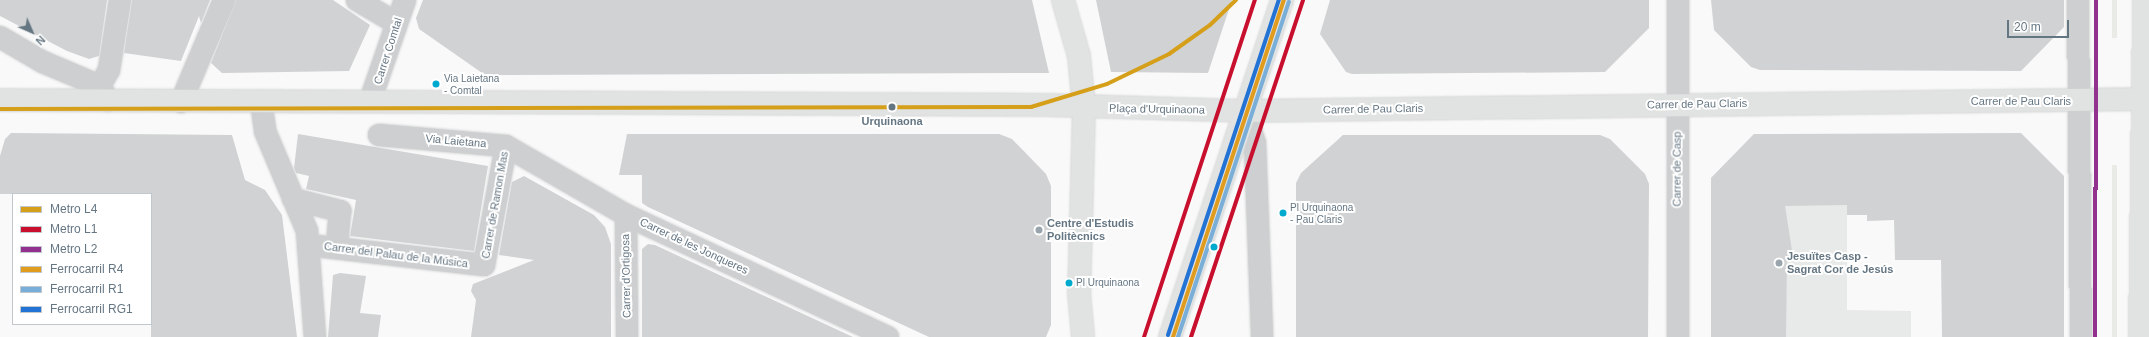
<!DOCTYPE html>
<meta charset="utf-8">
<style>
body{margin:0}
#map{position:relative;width:2149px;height:337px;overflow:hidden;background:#f9f9f9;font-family:Arial,sans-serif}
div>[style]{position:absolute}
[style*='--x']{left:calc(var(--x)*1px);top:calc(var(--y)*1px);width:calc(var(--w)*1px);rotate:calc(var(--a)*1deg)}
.built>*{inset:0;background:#e8e9e9}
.green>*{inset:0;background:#e8ebe6;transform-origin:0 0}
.building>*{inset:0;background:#d0d2d3}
.roads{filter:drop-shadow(0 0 1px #d5d6d7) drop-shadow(0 0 1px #d5d6d7)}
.minor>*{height:22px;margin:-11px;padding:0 11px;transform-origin:11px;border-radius:11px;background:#cecfd0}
.major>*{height:22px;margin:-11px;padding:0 11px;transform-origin:11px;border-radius:11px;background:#e1e2e2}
.rail-1>*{height:4px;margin:-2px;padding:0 2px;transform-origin:2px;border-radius:2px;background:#e09c1f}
.rail-2>*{height:4px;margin:-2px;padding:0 2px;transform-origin:2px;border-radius:2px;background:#78aed7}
.rail-3>*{height:4px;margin:-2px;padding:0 2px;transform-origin:2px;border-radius:2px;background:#2373d5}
.metro-1>*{height:4px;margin:-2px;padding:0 2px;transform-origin:2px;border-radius:2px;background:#d69f1a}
.metro-2>*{height:4px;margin:-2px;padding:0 2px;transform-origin:2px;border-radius:2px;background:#c8102e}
.metro-3>*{height:4px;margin:-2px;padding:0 2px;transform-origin:2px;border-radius:2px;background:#93328e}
.dots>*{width:11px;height:11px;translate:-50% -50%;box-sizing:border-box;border:2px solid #fff;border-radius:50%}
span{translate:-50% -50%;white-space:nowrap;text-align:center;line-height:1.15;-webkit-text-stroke:4px #fff;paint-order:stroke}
.bus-label{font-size:10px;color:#657683}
.left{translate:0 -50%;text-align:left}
.street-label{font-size:11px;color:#657683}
.stop-label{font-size:11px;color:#657683;font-weight:700}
.poi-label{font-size:11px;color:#657683;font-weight:700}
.legend{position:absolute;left:12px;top:193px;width:140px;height:132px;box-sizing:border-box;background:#fff;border:1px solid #c1c8cd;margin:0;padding:5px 7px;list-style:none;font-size:12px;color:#657683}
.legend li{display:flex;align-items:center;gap:8px;height:20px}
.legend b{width:20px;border:1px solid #c1c8cd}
.north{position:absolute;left:12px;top:12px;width:40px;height:40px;-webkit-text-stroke:3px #fff;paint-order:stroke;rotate:135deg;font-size:11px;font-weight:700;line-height:16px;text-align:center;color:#657683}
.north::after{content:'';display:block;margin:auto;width:14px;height:18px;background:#657683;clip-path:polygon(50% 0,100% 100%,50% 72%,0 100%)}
.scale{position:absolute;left:2007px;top:20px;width:62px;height:18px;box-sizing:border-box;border:2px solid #657683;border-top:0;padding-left:5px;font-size:12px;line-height:14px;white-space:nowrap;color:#657683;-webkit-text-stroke:3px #fff;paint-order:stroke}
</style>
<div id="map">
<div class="built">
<i style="clip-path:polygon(1754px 134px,1847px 134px,1847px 310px,1911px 311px,1911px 337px,1711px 337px,1711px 178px)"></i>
</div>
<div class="green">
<i style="left:2112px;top:0;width:5px;height:38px"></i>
<i style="left:2112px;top:165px;width:5px;height:172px"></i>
</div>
<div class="building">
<i style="clip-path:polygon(0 0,107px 0,99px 56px,89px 59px,67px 51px,0 16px)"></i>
<i style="clip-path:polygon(132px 0,210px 0,201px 23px,199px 16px,181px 61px,124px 53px)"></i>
<i style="clip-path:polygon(236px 0,333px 0,370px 25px,349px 71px,222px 73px,211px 63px)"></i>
<i style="clip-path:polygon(423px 0,1032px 0,1049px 73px,485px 75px,419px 29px,416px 18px)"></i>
<i style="clip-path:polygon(1096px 0,1232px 0,1208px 73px,1111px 72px)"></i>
<i style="clip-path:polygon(1330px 0,1649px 0,1649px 28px,1605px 72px,1352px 74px,1346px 72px,1320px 34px)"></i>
<i style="clip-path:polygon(1711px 0,2064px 0,2064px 27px,2021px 71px,1760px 70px,1751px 67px,1714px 30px)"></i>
<i style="clip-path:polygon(11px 133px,232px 135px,245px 180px,265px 190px,282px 215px,297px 337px,151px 337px,151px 194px,0 194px,0 156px,5px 139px)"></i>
<i style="clip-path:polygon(2021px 133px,2064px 176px,2064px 337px,1942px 337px,1941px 260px,1895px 260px,1894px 220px,1867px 221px,1867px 215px,1847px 215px,1847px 205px,1785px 206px,1793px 257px,1787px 257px,1786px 337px,1711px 337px,1711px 178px,1754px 134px)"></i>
<i style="clip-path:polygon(298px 134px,488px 166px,474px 251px,350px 236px,356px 200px,306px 189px,309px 176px,296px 173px,294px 168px)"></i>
<i style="clip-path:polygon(627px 134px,999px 134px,1012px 139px,1046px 174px,1051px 186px,1051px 325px,1046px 337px,929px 337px,648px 207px,642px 203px,642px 175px,619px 175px)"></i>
<i style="clip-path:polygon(1343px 135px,1600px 135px,1610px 139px,1645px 174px,1649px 184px,1648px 337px,1296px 337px,1296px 183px,1301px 173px)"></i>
<i style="clip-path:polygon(524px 176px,594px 215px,605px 227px,611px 244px,611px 337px,471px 337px,476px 300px,471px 291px,473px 284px,534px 260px,499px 255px,512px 182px)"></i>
<i style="clip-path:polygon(648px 244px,655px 245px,853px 337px,642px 337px,642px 249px)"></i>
<i style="clip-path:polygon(340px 273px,366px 276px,360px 313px,381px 315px,378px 337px,328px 337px,333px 275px)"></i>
</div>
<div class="roads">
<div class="minor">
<i style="--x:357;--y:0;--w:45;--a:30.5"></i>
<i style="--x:1678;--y:0;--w:337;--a:90"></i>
<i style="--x:2078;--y:0;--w:337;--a:89.5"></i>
<i style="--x:0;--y:37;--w:50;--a:30.2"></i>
<i style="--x:43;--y:62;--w:62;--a:22.8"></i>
<i style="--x:100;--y:86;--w:17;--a:62"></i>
<i style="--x:100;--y:86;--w:18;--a:-61"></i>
<i style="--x:109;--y:70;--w:71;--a:-81.1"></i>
<i style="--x:261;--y:101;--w:30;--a:82"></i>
<i style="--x:265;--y:131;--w:108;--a:67.2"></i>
<i style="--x:307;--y:231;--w:106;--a:85.7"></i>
<i style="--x:370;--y:101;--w:107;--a:-70.9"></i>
<i style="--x:181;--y:102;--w:111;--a:-67.1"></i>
<i style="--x:1245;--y:111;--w:34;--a:73"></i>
<i style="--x:1255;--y:143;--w:194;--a:87.9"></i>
<i style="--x:379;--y:135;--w:127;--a:5"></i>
<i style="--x:506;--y:146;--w:138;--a:29.9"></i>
<i style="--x:626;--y:215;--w:289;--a:25"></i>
<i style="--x:293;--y:199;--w:49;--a:14.3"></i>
<i style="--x:340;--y:211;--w:37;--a:95"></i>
<i style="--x:626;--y:215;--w:122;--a:89.5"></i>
<i style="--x:308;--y:245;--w:177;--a:6.5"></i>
<i style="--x:484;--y:265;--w:121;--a:-79.5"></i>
</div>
<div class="major">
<i style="--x:1063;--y:0;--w:58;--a:74.1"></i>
<i style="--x:1079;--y:56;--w:52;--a:84.5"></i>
<i style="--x:1084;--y:108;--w:185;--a:91.5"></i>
<i style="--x:1079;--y:293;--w:44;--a:84.8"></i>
<i style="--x:0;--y:100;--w:1047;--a:0.27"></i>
<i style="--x:1047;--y:105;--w:198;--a:1.7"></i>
<i style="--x:1245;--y:111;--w:904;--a:-0.76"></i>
<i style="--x:1170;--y:337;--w:355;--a:-71.6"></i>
<i style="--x:2140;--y:337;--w:337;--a:-89.3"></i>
</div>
</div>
<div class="rail-1">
<i style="--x:1173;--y:337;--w:355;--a:-71.8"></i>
</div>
<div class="rail-2">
<i style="--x:1178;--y:337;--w:353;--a:-71.7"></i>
</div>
<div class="rail-3">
<i style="--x:1168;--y:335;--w:353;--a:-71.7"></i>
</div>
<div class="metro-1">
<i style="--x:0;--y:109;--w:1031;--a:-0.11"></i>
<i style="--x:1031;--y:107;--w:79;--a:-16.8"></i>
<i style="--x:1107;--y:84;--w:69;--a:-25.8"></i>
<i style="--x:1169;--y:54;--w:50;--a:-35.3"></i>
<i style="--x:1210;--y:25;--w:36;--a:-44"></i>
</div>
<div class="metro-2">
<i style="--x:1144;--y:337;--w:355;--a:-71.8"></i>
<i style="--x:1191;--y:337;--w:355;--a:-71.6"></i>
</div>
<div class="metro-3">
<i style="--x:2095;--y:337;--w:337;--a:-89.8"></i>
</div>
<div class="dots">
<i style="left:436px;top:84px;background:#00a9ce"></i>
<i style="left:892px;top:107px;background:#657683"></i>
<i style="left:1283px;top:213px;background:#00a9ce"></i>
<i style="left:1039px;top:230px;background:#99a4ac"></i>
<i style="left:1214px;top:247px;background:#00a9ce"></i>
<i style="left:1779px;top:263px;background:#99a4ac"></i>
<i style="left:1069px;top:283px;background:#00a9ce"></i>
</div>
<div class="bus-label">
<span class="left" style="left:444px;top:84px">Via Laietana<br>- Comtal</span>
<span class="left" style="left:1290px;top:213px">Pl Urquinaona<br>- Pau Claris</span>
<span class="left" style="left:1076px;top:283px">Pl Urquinaona</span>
</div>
<div class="street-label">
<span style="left:388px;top:51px;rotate:-72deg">Carrer Comtal</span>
<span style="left:2021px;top:101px">Carrer de Pau Claris</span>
<span style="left:1697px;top:104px;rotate:-1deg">Carrer de Pau Claris</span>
<span style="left:1157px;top:109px;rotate:1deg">Plaça d'Urquinaona</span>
<span style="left:1373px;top:109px;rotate:-1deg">Carrer de Pau Claris</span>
<span style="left:456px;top:141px;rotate:5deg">Via Laietana</span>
<span style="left:1677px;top:169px;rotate:-90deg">Carrer de Casp</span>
<span style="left:495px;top:205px;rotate:-80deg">Carrer de Ramon Mas</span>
<span style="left:694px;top:246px;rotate:25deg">Carrer de les Jonqueres</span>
<span style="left:396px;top:255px;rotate:7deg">Carrer del Palau de la Música</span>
<span style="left:626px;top:276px;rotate:-91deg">Carrer d'Ortigosa</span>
</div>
<div class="stop-label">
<span style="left:892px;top:121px">Urquinaona</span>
</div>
<div class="poi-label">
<span class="left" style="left:1047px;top:230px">Centre d'Estudis<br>Politècnics</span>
<span class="left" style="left:1787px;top:263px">Jesuïtes Casp -<br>Sagrat Cor de Jesús</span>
</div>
<ul class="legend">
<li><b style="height:5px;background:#d69f1a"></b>Metro L4</li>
<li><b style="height:5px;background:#c8102e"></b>Metro L1</li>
<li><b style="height:5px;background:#93328e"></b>Metro L2</li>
<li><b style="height:5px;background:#e09c1f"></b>Ferrocarril R4</li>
<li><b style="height:5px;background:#78aed7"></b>Ferrocarril R1</li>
<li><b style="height:5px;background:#2373d5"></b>Ferrocarril RG1</li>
</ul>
<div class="north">N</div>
<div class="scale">20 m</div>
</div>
